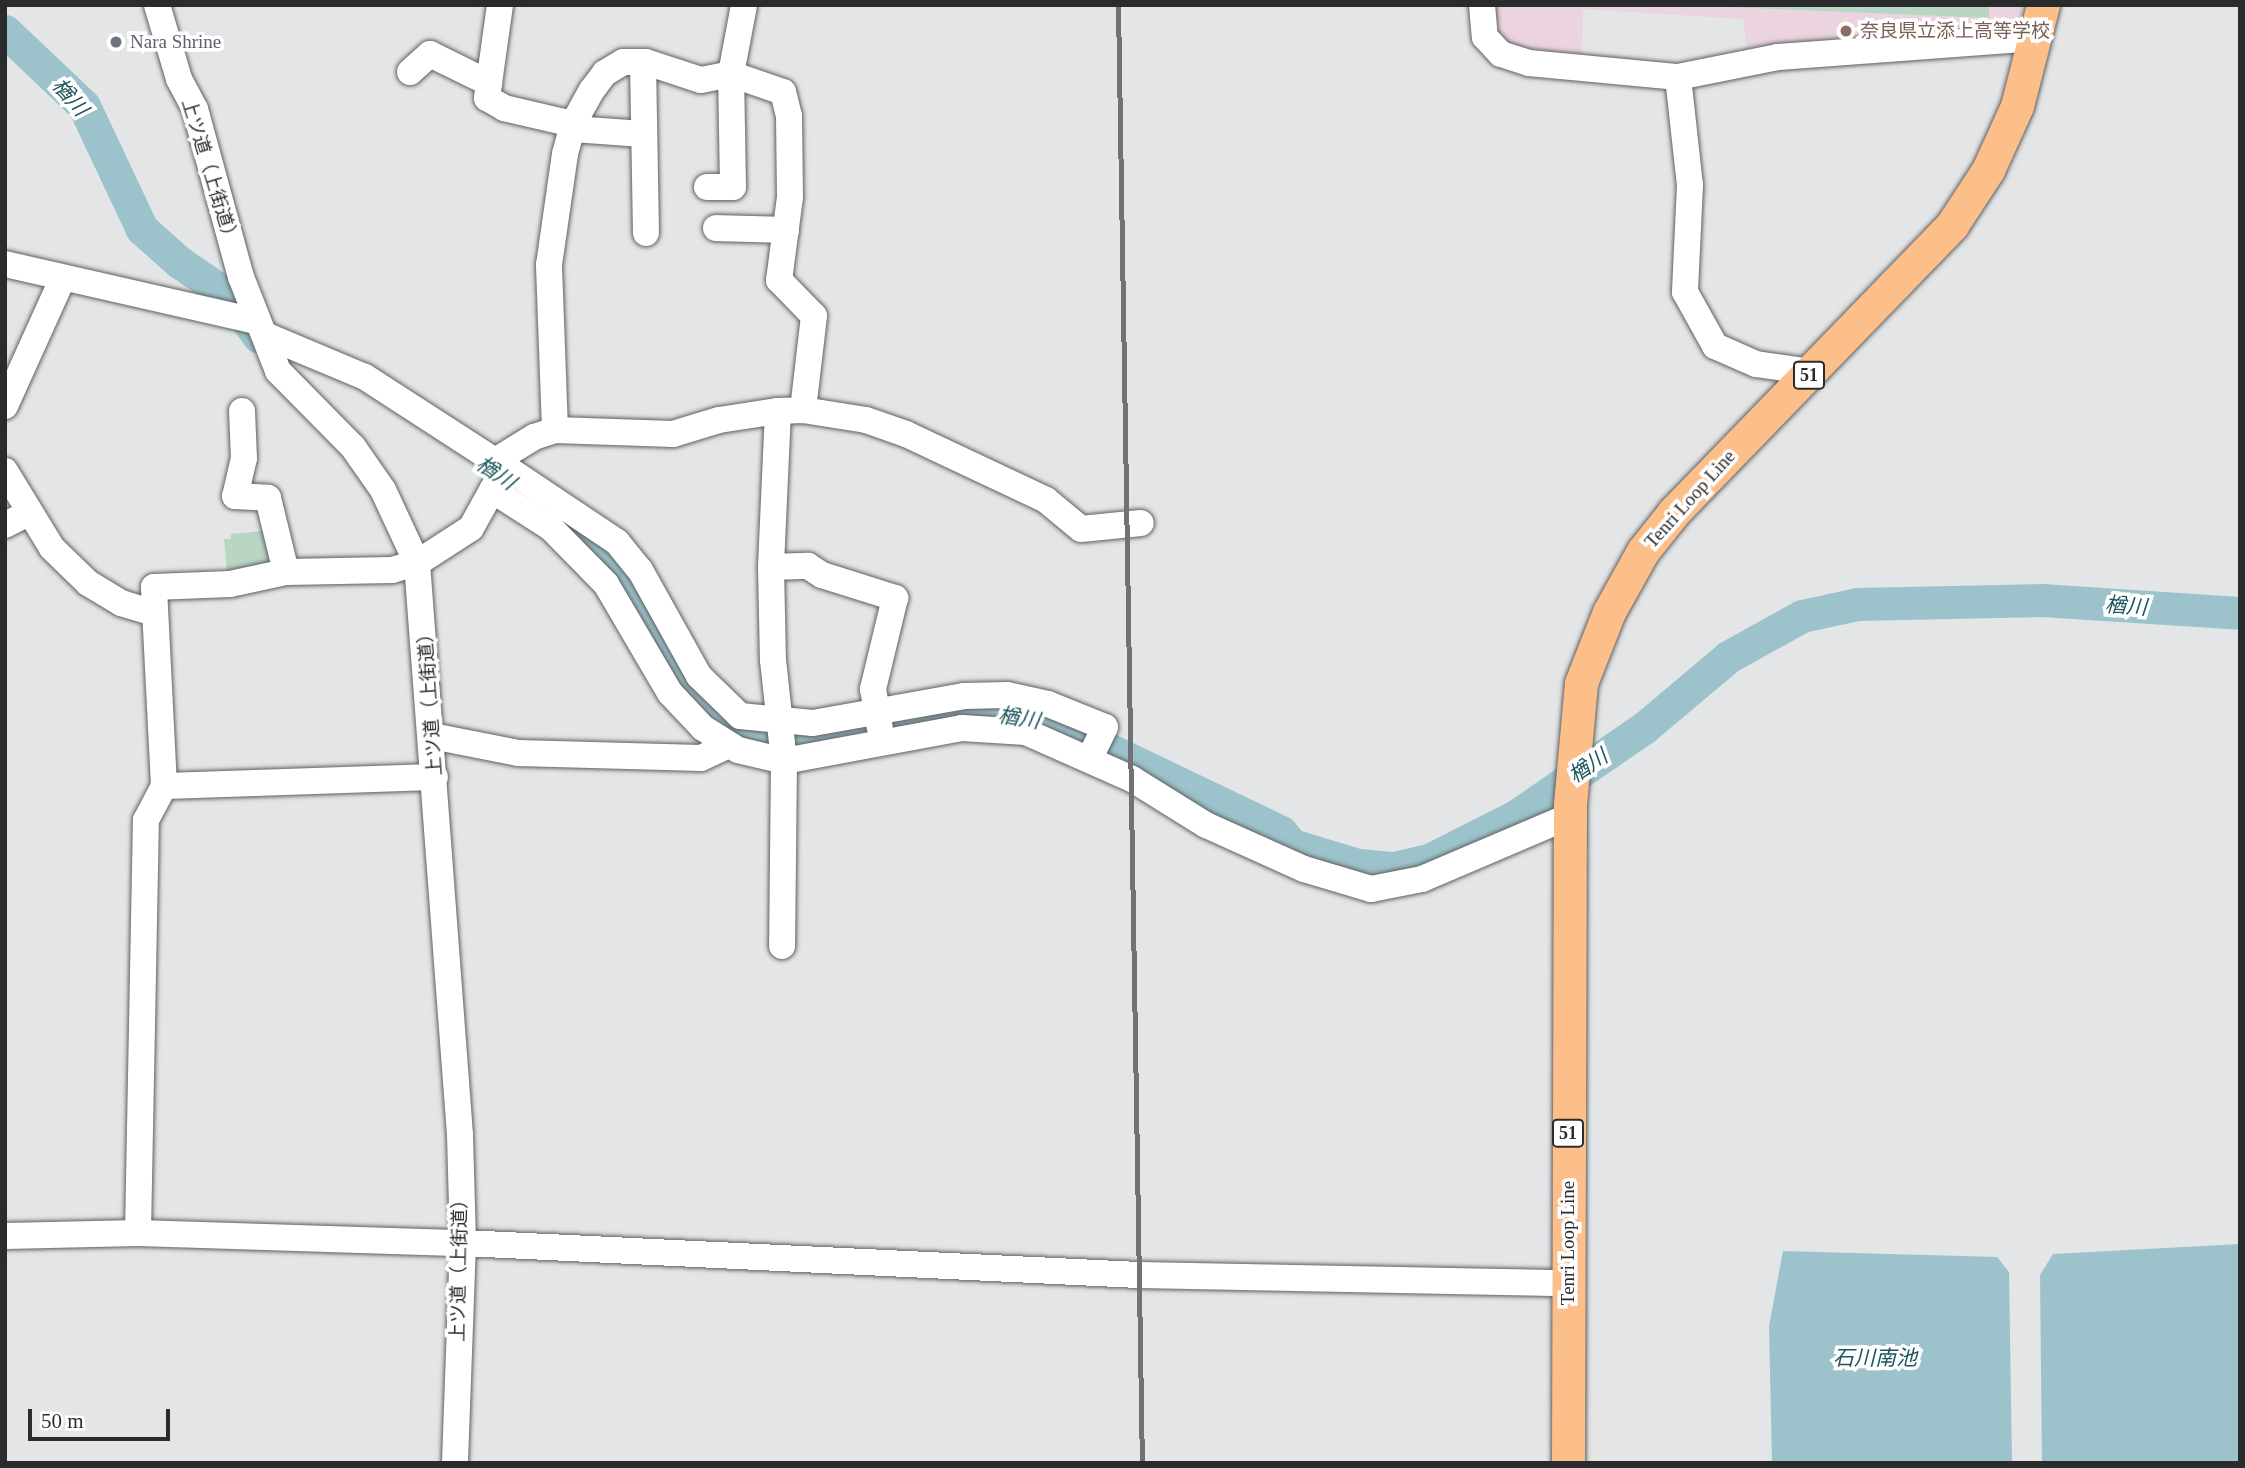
<!DOCTYPE html>
<meta charset="utf-8">
<style>
body{margin:0}
#map{position:relative;width:2245px;height:1468px;overflow:hidden;background:#e3e5e7;font-family:"Times New Roman","Noto Sans JP",serif}
div>[style]{position:absolute}
[style*='--x']{left:calc(var(--x)*1px);top:calc(var(--y)*1px);width:calc(var(--w)*1px);rotate:calc(var(--a)*1deg)}
.education>*{inset:0;background:#ebd4df}
.green>*{inset:0;background:#b9d6c4}
.water>*{inset:0;background:#9cc3cb}
.river>*{height:33px;margin:-16.5px;padding:0 16.5px;transform-origin:16.5px;border-radius:16.5px;background:#9cc3cb}
.roads{filter:drop-shadow(0 0 2px #5f6062) drop-shadow(0 0 2px #5f6062)}
.minor>*{height:26px;margin:-13px;padding:0 13px;transform-origin:13px;border-radius:13px;background:#fff}
.major>*{height:33px;margin:-16.5px;padding:0 16.5px;transform-origin:16.5px;border-radius:16.5px;background:#fdbf8a}
.rail>*{height:5px;margin:-2.5px;padding:0 2.5px;transform-origin:2.5px;border-radius:2.5px;background:#707273}
.dots>*{width:19px;height:19px;translate:-50% -50%;box-sizing:border-box;border:4px solid #fff;border-radius:50%}
span{translate:-50% -50%;white-space:nowrap;text-align:center;line-height:1.15;-webkit-text-stroke:7px #fff;paint-order:stroke}
.shield-label span{padding:2px 5px;background:#fff;border:2px solid;border-radius:5px;-webkit-text-stroke-width:0}
.shield-label{font-size:18px;color:#2a2b2c;font-weight:700}
.education-label{font-size:19px;color:#785e54}
.left{translate:0 -50%;text-align:left}
.worship-label{font-size:19px;color:#5b616d}
.street-label{font-size:19px;color:#2a2b2c}
.water-label{font-size:21px;color:#1d545d;font-style:italic}
.frame{position:absolute;inset:0;border:7px solid #2a2b2c;pointer-events:none}
.scale{position:absolute;left:28px;top:1409px;width:142px;height:32px;box-sizing:border-box;border:4px solid #2a2b2c;border-top:0;padding-left:9px;font-size:21px;line-height:24px;white-space:nowrap;color:#2a2b2c;-webkit-text-stroke:5px #fff;paint-order:stroke}
</style>
<div id="map">
<div class="education">
<i style="clip-path:polygon(1487px 5px,1677px 5px,1988px 18px,1989px 5px,2023px 5px,2017px 33px,1896px 33px,1747px 47px,1743px 19px,1583px 9px,1582px 57px,1524px 51px,1502px 42px,1492px 28px)"></i>
</div>
<div class="green">
<i style="clip-path:polygon(1677px 5px,1989px 5px,1989px 18px)"></i>
<i style="clip-path:polygon(274px 530px,283px 569px,228px 582px,224px 539px,231px 539px,231px 534px)"></i>
</div>
<div class="water">
<i style="clip-path:polygon(2240px 1244px,2240px 1463px,2042px 1463px,2040px 1275px,2053px 1254px)"></i>
<i style="clip-path:polygon(1783px 1251px,1997px 1257px,2009px 1272px,2012px 1463px,1772px 1463px,1769px 1326px)"></i>
</div>
<div class="river">
<i style="--x:5;--y:31;--w:109;--a:43.5"></i>
<i style="--x:84;--y:106;--w:136;--a:64.8"></i>
<i style="--x:142;--y:229;--w:50;--a:41.7"></i>
<i style="--x:179;--y:262;--w:62;--a:34.5"></i>
<i style="--x:230;--y:297;--w:49;--a:54.1"></i>
<i style="--x:572;--y:524;--w:60;--a:39"></i>
<i style="--x:619;--y:562;--w:50;--a:55.7"></i>
<i style="--x:647;--y:603;--w:87;--a:64.9"></i>
<i style="--x:684;--y:682;--w:43;--a:50.7"></i>
<i style="--x:711;--y:715;--w:50;--a:31.2"></i>
<i style="--x:754;--y:741;--w:48;--a:4.8"></i>
<i style="--x:802;--y:745;--w:169;--a:-11.2"></i>
<i style="--x:968;--y:712;--w:46;--a:1.2"></i>
<i style="--x:1014;--y:713;--w:48;--a:15.8"></i>
<i style="--x:1060;--y:726;--w:245;--a:25.6"></i>
<i style="--x:1281;--y:832;--w:17;--a:50"></i>
<i style="--x:1292;--y:845;--w:69;--a:16.9"></i>
<i style="--x:1358;--y:865;--w:36;--a:5"></i>
<i style="--x:1394;--y:868;--w:36;--a:-13"></i>
<i style="--x:1429;--y:860;--w:97;--a:-26.8"></i>
<i style="--x:1516;--y:816;--w:157;--a:-34.6"></i>
<i style="--x:1645;--y:727;--w:109;--a:-40.1"></i>
<i style="--x:1728;--y:657;--w:85;--a:-29"></i>
<i style="--x:1802;--y:616;--w:56;--a:-12.3"></i>
<i style="--x:1857;--y:604;--w:184;--a:-1.2"></i>
<i style="--x:2041;--y:600;--w:199;--a:3.7"></i>
</div>
<div class="roads">
<div class="minor">
<i style="--x:157;--y:5;--w:77;--a:73.4"></i>
<i style="--x:179;--y:79;--w:34;--a:62"></i>
<i style="--x:195;--y:109;--w:174;--a:74.7"></i>
<i style="--x:241;--y:277;--w:101;--a:68.5"></i>
<i style="--x:278;--y:371;--w:107;--a:45.4"></i>
<i style="--x:353;--y:447;--w:52;--a:55.1"></i>
<i style="--x:383;--y:490;--w:81;--a:65"></i>
<i style="--x:417;--y:563;--w:574;--a:85.7"></i>
<i style="--x:460;--y:1135;--w:108;--a:88.4"></i>
<i style="--x:463;--y:1243;--w:220;--a:92.1"></i>
<i style="--x:500;--y:5;--w:94;--a:98"></i>
<i style="--x:487;--y:98;--w:20;--a:30"></i>
<i style="--x:504;--y:108;--w:71;--a:13.1"></i>
<i style="--x:1482;--y:5;--w:32;--a:85"></i>
<i style="--x:1485;--y:37;--w:23;--a:47"></i>
<i style="--x:1501;--y:54;--w:29;--a:18"></i>
<i style="--x:1529;--y:63;--w:150;--a:5.4"></i>
<i style="--x:1678;--y:77;--w:102;--a:-11.3"></i>
<i style="--x:1778;--y:57;--w:259;--a:-4.2"></i>
<i style="--x:643;--y:62;--w:171;--a:89"></i>
<i style="--x:410;--y:72;--w:27;--a:-42"></i>
<i style="--x:430;--y:54;--w:66;--a:26.2"></i>
<i style="--x:1678;--y:77;--w:109;--a:83.7"></i>
<i style="--x:1690;--y:185;--w:107;--a:92.7"></i>
<i style="--x:1685;--y:292;--w:62;--a:60.9"></i>
<i style="--x:1715;--y:346;--w:45;--a:23.7"></i>
<i style="--x:1756;--y:364;--w:57;--a:8.1"></i>
<i style="--x:572;--y:129;--w:72;--a:4"></i>
<i style="--x:707;--y:187;--w:26;--a:0"></i>
<i style="--x:733;--y:187;--w:113;--a:-91"></i>
<i style="--x:731;--y:74;--w:70;--a:-79.3"></i>
<i style="--x:716;--y:228;--w:70;--a:1.6"></i>
<i style="--x:5;--y:264;--w:257;--a:12.8"></i>
<i style="--x:265;--y:335;--w:108;--a:22.8"></i>
<i style="--x:365;--y:377;--w:155;--a:32.9"></i>
<i style="--x:5;--y:406;--w:138;--a:-65.7"></i>
<i style="--x:242;--y:411;--w:47;--a:87.6"></i>
<i style="--x:244;--y:458;--w:39;--a:103"></i>
<i style="--x:235;--y:496;--w:33;--a:3"></i>
<i style="--x:268;--y:498;--w:76;--a:76.3"></i>
<i style="--x:778;--y:411;--w:156;--a:92.6"></i>
<i style="--x:771;--y:567;--w:93;--a:88.8"></i>
<i style="--x:773;--y:660;--w:102;--a:83.8"></i>
<i style="--x:784;--y:761;--w:185;--a:90.6"></i>
<i style="--x:555;--y:430;--w:165;--a:-92.1"></i>
<i style="--x:549;--y:265;--w:112;--a:-81.8"></i>
<i style="--x:565;--y:154;--w:31;--a:-75"></i>
<i style="--x:573;--y:124;--w:39;--a:-61"></i>
<i style="--x:592;--y:90;--w:21;--a:-53"></i>
<i style="--x:605;--y:73;--w:21;--a:-31"></i>
<i style="--x:623;--y:62;--w:23;--a:0"></i>
<i style="--x:646;--y:62;--w:58;--a:18.1"></i>
<i style="--x:701;--y:80;--w:31;--a:-11"></i>
<i style="--x:731;--y:74;--w:55;--a:19.1"></i>
<i style="--x:783;--y:92;--w:25;--a:76"></i>
<i style="--x:789;--y:116;--w:81;--a:89.3"></i>
<i style="--x:790;--y:197;--w:84;--a:97.5"></i>
<i style="--x:779;--y:280;--w:50;--a:45.8"></i>
<i style="--x:814;--y:316;--w:95;--a:96.7"></i>
<i style="--x:505;--y:467;--w:135;--a:33.8"></i>
<i style="--x:617;--y:542;--w:36;--a:51"></i>
<i style="--x:640;--y:570;--w:121;--a:60.9"></i>
<i style="--x:699;--y:676;--w:57;--a:44.3"></i>
<i style="--x:740;--y:716;--w:73;--a:5.5"></i>
<i style="--x:813;--y:723;--w:153;--a:-10.1"></i>
<i style="--x:964;--y:696;--w:43;--a:-1.3"></i>
<i style="--x:1007;--y:695;--w:42;--a:12.4"></i>
<i style="--x:1048;--y:704;--w:61;--a:22"></i>
<i style="--x:1105;--y:727;--w:34;--a:116"></i>
<i style="--x:5;--y:471;--w:90;--a:58.6"></i>
<i style="--x:52;--y:548;--w:50;--a:44.2"></i>
<i style="--x:88;--y:583;--w:39;--a:31"></i>
<i style="--x:121;--y:603;--w:34;--a:17"></i>
<i style="--x:492;--y:490;--w:70;--a:32.8"></i>
<i style="--x:551;--y:528;--w:78;--a:45.5"></i>
<i style="--x:606;--y:584;--w:126;--a:59.6"></i>
<i style="--x:670;--y:693;--w:48;--a:46.7"></i>
<i style="--x:703;--y:728;--w:41;--a:32.2"></i>
<i style="--x:738;--y:750;--w:47;--a:13.4"></i>
<i style="--x:784;--y:761;--w:181;--a:-10.5"></i>
<i style="--x:962;--y:728;--w:64;--a:3.6"></i>
<i style="--x:1026;--y:732;--w:116;--a:23.9"></i>
<i style="--x:1132;--y:779;--w:87;--a:31.9"></i>
<i style="--x:1206;--y:825;--w:107;--a:24.2"></i>
<i style="--x:1304;--y:869;--w:70;--a:16.6"></i>
<i style="--x:1371;--y:889;--w:52;--a:-11.1"></i>
<i style="--x:1422;--y:879;--w:161;--a:-23.1"></i>
<i style="--x:5;--y:525;--w:27;--a:-27"></i>
<i style="--x:771;--y:567;--w:37;--a:-2"></i>
<i style="--x:808;--y:566;--w:17;--a:33"></i>
<i style="--x:822;--y:575;--w:77;--a:17.5"></i>
<i style="--x:895;--y:598;--w:94;--a:103.6"></i>
<i style="--x:873;--y:689;--w:39;--a:80"></i>
<i style="--x:432;--y:736;--w:88;--a:11.2"></i>
<i style="--x:518;--y:753;--w:183;--a:1.6"></i>
<i style="--x:701;--y:758;--w:31;--a:-25"></i>
<i style="--x:164;--y:786;--w:271;--a:-1.9"></i>
<i style="--x:138;--y:1233;--w:413;--a:-88.9"></i>
<i style="--x:146;--y:820;--w:38;--a:-62"></i>
<i style="--x:164;--y:786;--w:199;--a:-92.9"></i>
<i style="--x:154;--y:587;--w:76;--a:-2.3"></i>
<i style="--x:230;--y:584;--w:57;--a:-12.1"></i>
<i style="--x:286;--y:572;--w:106;--a:-1.1"></i>
<i style="--x:392;--y:570;--w:26;--a:-16"></i>
<i style="--x:417;--y:563;--w:64;--a:-32.9"></i>
<i style="--x:471;--y:528;--w:70;--a:-60.9"></i>
<i style="--x:505;--y:467;--w:12;--a:-149"></i>
<i style="--x:495;--y:461;--w:46;--a:-31.6"></i>
<i style="--x:534;--y:437;--w:22;--a:-18"></i>
<i style="--x:555;--y:430;--w:118;--a:1.9"></i>
<i style="--x:673;--y:434;--w:48;--a:-16.9"></i>
<i style="--x:719;--y:420;--w:60;--a:-8.7"></i>
<i style="--x:778;--y:411;--w:25;--a:-2"></i>
<i style="--x:803;--y:410;--w:64;--a:9"></i>
<i style="--x:866;--y:420;--w:42;--a:19.3"></i>
<i style="--x:906;--y:434;--w:155;--a:25.2"></i>
<i style="--x:1046;--y:500;--w:45;--a:39.6"></i>
<i style="--x:1081;--y:529;--w:60;--a:-5.7"></i>
<i style="--x:5;--y:1236;--w:133;--a:-1.3"></i>
<i style="--x:138;--y:1233;--w:325;--a:1.8"></i>
<i style="--x:463;--y:1243;--w:677;--a:2.71"></i>
<i style="--x:1139;--y:1275;--w:428;--a:1.1"></i>
</div>
<div class="major">
<i style="--x:1568;--y:1463;--w:659;--a:-89.83"></i>
<i style="--x:1570;--y:804;--w:121;--a:-84.8"></i>
<i style="--x:1581;--y:683;--w:76;--a:-68.5"></i>
<i style="--x:1609;--y:612;--w:70;--a:-60.9"></i>
<i style="--x:1643;--y:551;--w:50;--a:-51.5"></i>
<i style="--x:1674;--y:512;--w:400;--a:-45.9"></i>
<i style="--x:1952;--y:225;--w:66;--a:-56.8"></i>
<i style="--x:1988;--y:170;--w:70;--a:-65.6"></i>
<i style="--x:2017;--y:106;--w:104;--a:-75.6"></i>
</div>
</div>
<div class="rail">
<i style="--x:1118;--y:5;--w:1458;--a:89.06"></i>
</div>
<div class="dots">
<i style="left:1846px;top:31px;background:#8d6e63"></i>
<i style="left:116px;top:42px;background:#6b7280"></i>
</div>
<div class="shield-label">
<span style="left:1809px;top:375px">51</span>
<span style="left:1568px;top:1133px">51</span>
</div>
<div class="education-label">
<span class="left" style="left:1860px;top:31px">奈良県立添上高等学校</span>
</div>
<div class="worship-label">
<span class="left" style="left:130px;top:42px">Nara Shrine</span>
</div>
<div class="street-label">
<span style="left:210px;top:172px;rotate:73deg">上ツ道（上街道）</span>
<span style="left:1690px;top:499px;rotate:-48deg">Tenri Loop Line</span>
<span style="left:430px;top:700px;rotate:-94deg">上ツ道（上街道）</span>
<span style="left:1568px;top:1243px;rotate:-90deg">Tenri Loop Line</span>
<span style="left:459px;top:1266px;rotate:-89deg">上ツ道（上街道）</span>
</div>
<div class="water-label">
<span style="left:70px;top:97px;rotate:49deg">楢川</span>
<span style="left:496px;top:473px;rotate:34deg">楢川</span>
<span style="left:2126px;top:606px;rotate:4deg">楢川</span>
<span style="left:1019px;top:718px;rotate:9deg">楢川</span>
<span style="left:1588px;top:766px;rotate:-34deg">楢川</span>
<span style="left:1875px;top:1358px">石川南池</span>
</div>
<div class="frame"></div>
<div class="scale">50 m</div>
</div>
